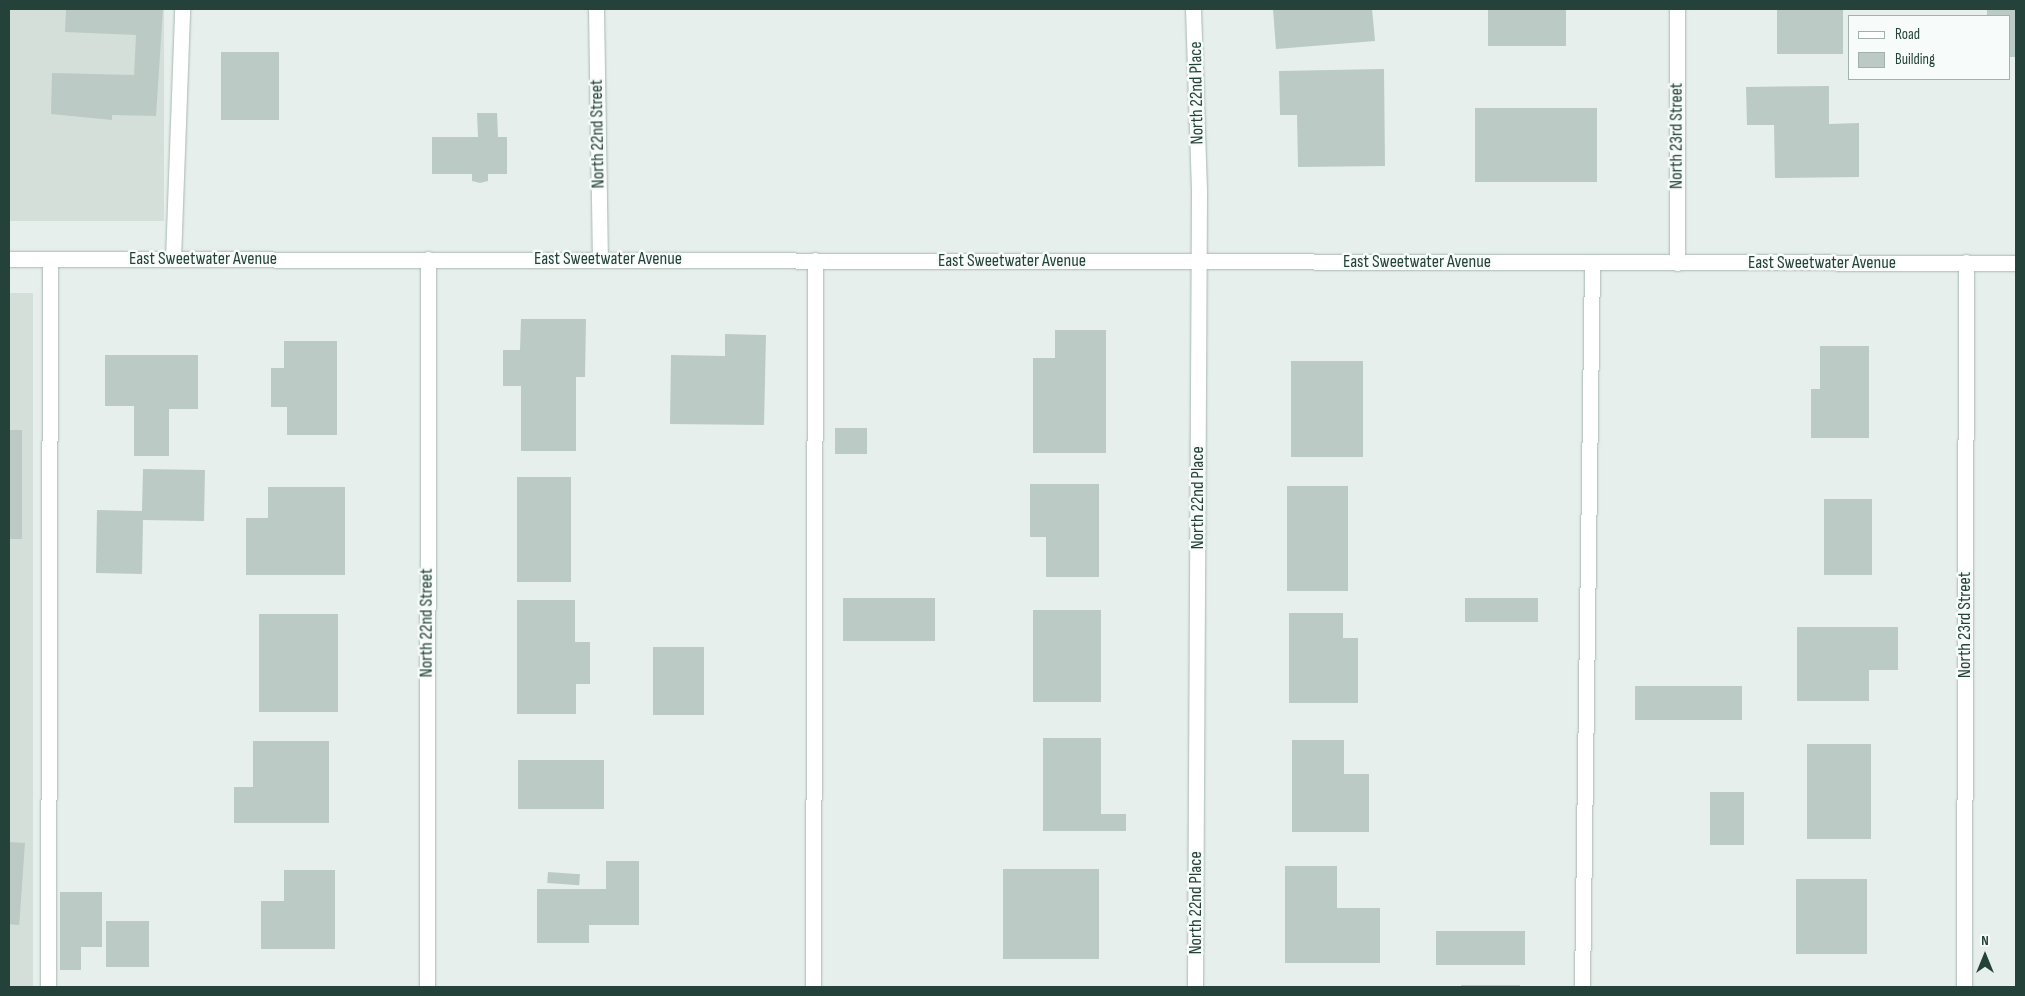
<!DOCTYPE html>
<style>
body{margin:0}
#map{position:relative;width:2025px;height:996px;overflow:hidden;background:#e6efeb;font-family:"Sofia Sans Condensed",sans-serif}
div>[style]{position:absolute}
[style*='--x']{left:calc(var(--x)*1px);top:calc(var(--y)*1px);width:calc(var(--w)*1px);rotate:calc(var(--a)*1deg)}
.built>*{inset:0;background:#d4dfda;transform-origin:0 0}
.building>*{inset:0;background:#bbcac4;transform-origin:0 0}
.roads{filter:drop-shadow(0 0 1px #a8b8b2) drop-shadow(0 0 1px #a8b8b2)}
.lane>*{height:15px;margin:-7.5px;padding:0 7.5px;transform-origin:7.5px;border-radius:7.5px;background:#fff}
.street>*{height:15px;margin:-7.5px;padding:0 7.5px;transform-origin:7.5px;border-radius:7.5px;background:#fff}
.secondary>*{height:15px;margin:-7.5px;padding:0 7.5px;transform-origin:7.5px;border-radius:7.5px;background:#fff}
span{translate:-50% -50%;white-space:nowrap;text-align:center;line-height:1.15;-webkit-text-stroke:5px #f7fbf9;paint-order:stroke}
.street-label{font-size:18px;color:#24423a}
.frame{position:absolute;inset:0;border:10px solid #24423a;pointer-events:none}
.legend{position:absolute;left:1848px;top:15px;width:162px;height:65px;box-sizing:border-box;background:#f7fbf9;border:1px solid #a3b1ad;margin:0;padding:6px 9px;list-style:none;font-size:15px;color:#24423a}
.legend li{display:flex;align-items:center;gap:10px;height:25px}
.legend b{width:25px;border:1px solid #a3b1ad}
.north{position:absolute;left:1960px;top:931px;width:50px;height:50px;-webkit-text-stroke:4px #f7fbf9;paint-order:stroke;rotate:0deg;font-size:14px;font-weight:700;line-height:20px;text-align:center;color:#24423a}
.north::after{content:'';display:block;margin:auto;width:18px;height:22px;background:#24423a;clip-path:polygon(50% 0,100% 100%,50% 72%,0 100%)}
</style>
<div id="map">
<div class="built">
<i style="left:9px;top:9px;width:155px;height:212px"></i>
<i style="left:9px;top:293px;width:24px;height:694px"></i>
</div>
<div class="building">
<i style="clip-path:polygon(66px 9px,163px 9px,156px 116px,112px 115px,112px 120px,51px 114px,52px 73px,134px 75px,136px 35px,65px 32px)"></i>
<i style="clip-path:polygon(1273px 9px,1372px 9px,1375px 41px,1276px 49px)"></i>
<i style="left:1488px;top:9px;width:78px;height:37px"></i>
<i style="left:1777px;top:9px;width:66px;height:45px"></i>
<i style="clip-path:polygon(1987px 9px,2016px 9px,2016px 57px,2009px 57px,2009px 16px,1987px 16px)"></i>
<i style="left:221px;top:52px;width:58px;height:68px"></i>
<i style="clip-path:polygon(1384px 69px,1385px 166px,1298px 167px,1297px 115px,1280px 115px,1279px 71px)"></i>
<i style="clip-path:polygon(1829px 86px,1829px 124px,1859px 123px,1859px 177px,1775px 178px,1774px 125px,1747px 125px,1746px 87px)"></i>
<i style="left:1475px;top:108px;width:122px;height:74px"></i>
<i style="clip-path:polygon(477px 113px,497px 113px,498px 137px,507px 137px,507px 174px,488px 174px,488px 181px,480px 183px,472px 181px,472px 174px,432px 174px,432px 137px,478px 137px)"></i>
<i style="clip-path:polygon(521px 319px,586px 319px,585px 377px,576px 377px,576px 451px,521px 451px,521px 386px,503px 386px,503px 350px,520px 350px)"></i>
<i style="clip-path:polygon(1055px 330px,1106px 330px,1106px 453px,1033px 453px,1033px 358px,1055px 358px)"></i>
<i style="clip-path:polygon(725px 334px,766px 335px,764px 425px,670px 424px,671px 355px,725px 356px)"></i>
<i style="clip-path:polygon(284px 341px,337px 341px,337px 435px,287px 435px,287px 407px,271px 407px,271px 368px,284px 368px)"></i>
<i style="clip-path:polygon(1820px 346px,1869px 346px,1869px 438px,1811px 438px,1811px 389px,1820px 389px)"></i>
<i style="clip-path:polygon(105px 355px,198px 355px,198px 409px,169px 409px,169px 456px,134px 456px,134px 406px,105px 406px)"></i>
<i style="left:1291px;top:361px;width:72px;height:96px"></i>
<i style="left:835px;top:428px;width:32px;height:26px"></i>
<i style="left:9px;top:430px;width:13px;height:109px"></i>
<i style="clip-path:polygon(143px 469px,205px 470px,204px 521px,143px 520px,142px 574px,96px 573px,97px 510px,142px 511px)"></i>
<i style="left:517px;top:477px;width:54px;height:105px"></i>
<i style="clip-path:polygon(1030px 484px,1099px 484px,1099px 577px,1046px 577px,1046px 537px,1030px 537px)"></i>
<i style="left:1287px;top:486px;width:61px;height:105px"></i>
<i style="clip-path:polygon(268px 487px,345px 487px,345px 575px,246px 575px,246px 518px,268px 518px)"></i>
<i style="left:1824px;top:499px;width:48px;height:76px"></i>
<i style="left:843px;top:598px;width:92px;height:43px"></i>
<i style="left:1465px;top:598px;width:73px;height:24px"></i>
<i style="clip-path:polygon(517px 600px,575px 600px,575px 642px,590px 642px,590px 684px,576px 684px,576px 714px,517px 714px)"></i>
<i style="left:1033px;top:610px;width:68px;height:92px"></i>
<i style="clip-path:polygon(1289px 613px,1343px 613px,1343px 638px,1358px 638px,1358px 703px,1289px 703px)"></i>
<i style="left:259px;top:614px;width:79px;height:98px"></i>
<i style="clip-path:polygon(1797px 627px,1898px 627px,1898px 670px,1869px 670px,1869px 701px,1797px 701px)"></i>
<i style="left:653px;top:647px;width:51px;height:68px"></i>
<i style="left:1635px;top:686px;width:107px;height:34px"></i>
<i style="clip-path:polygon(1043px 738px,1101px 738px,1101px 814px,1126px 814px,1126px 831px,1043px 831px)"></i>
<i style="clip-path:polygon(1292px 740px,1344px 740px,1344px 774px,1369px 774px,1369px 832px,1292px 832px)"></i>
<i style="clip-path:polygon(253px 741px,329px 741px,329px 823px,234px 823px,234px 787px,253px 787px)"></i>
<i style="left:1807px;top:744px;width:64px;height:95px"></i>
<i style="left:518px;top:760px;width:86px;height:49px"></i>
<i style="left:1710px;top:792px;width:34px;height:53px"></i>
<i style="left:9px;top:842px;width:16px;height:82px;rotate:4deg"></i>
<i style="clip-path:polygon(606px 861px,639px 861px,639px 925px,589px 925px,589px 943px,537px 943px,537px 889px,606px 889px)"></i>
<i style="clip-path:polygon(1285px 866px,1337px 866px,1337px 908px,1380px 908px,1380px 963px,1285px 963px)"></i>
<i style="left:1003px;top:869px;width:96px;height:90px"></i>
<i style="clip-path:polygon(284px 870px,335px 870px,335px 949px,261px 949px,261px 901px,284px 901px)"></i>
<i style="left:548px;top:872px;width:32px;height:11px;rotate:4deg"></i>
<i style="left:1796px;top:879px;width:71px;height:75px"></i>
<i style="clip-path:polygon(60px 892px,102px 892px,102px 947px,81px 947px,81px 970px,60px 970px)"></i>
<i style="left:106px;top:921px;width:43px;height:46px"></i>
<i style="left:1436px;top:931px;width:89px;height:34px"></i>
<i style="left:1461px;top:985px;width:59px;height:2px"></i>
</div>
<div class="roads">
<div class="lane">
<i style="--x:173;--y:259;--w:250;--a:-87.9"></i>
<i style="--x:48;--y:987;--w:728;--a:-89.84"></i>
<i style="--x:813;--y:987;--w:727;--a:-89.84"></i>
<i style="--x:1582;--y:987;--w:724;--a:-89.21"></i>
</div>
<div class="street">
<i style="--x:596;--y:9;--w:250;--a:89.1"></i>
<i style="--x:1193;--y:9;--w:184;--a:88.1"></i>
<i style="--x:1199;--y:193;--w:794;--a:90.29"></i>
<i style="--x:1677;--y:9;--w:254;--a:90"></i>
<i style="--x:427;--y:987;--w:728;--a:-89.92"></i>
<i style="--x:1964;--y:987;--w:725;--a:-89.84"></i>
</div>
<div class="secondary">
<i style="--x:9;--y:259;--w:2007;--a:0.11"></i>
</div>
</div>
<div class="street-label">
<span style="left:1197px;top:93px;rotate:-91deg">North 22nd Place</span>
<span style="left:598px;top:134px;rotate:-91deg">North 22nd Street</span>
<span style="left:1677px;top:136px;rotate:-90deg">North 23rd Street</span>
<span style="left:203px;top:259px">East Sweetwater Avenue</span>
<span style="left:608px;top:259px">East Sweetwater Avenue</span>
<span style="left:1012px;top:261px">East Sweetwater Avenue</span>
<span style="left:1417px;top:262px">East Sweetwater Avenue</span>
<span style="left:1822px;top:263px">East Sweetwater Avenue</span>
<span style="left:1198px;top:498px;rotate:-90deg">North 22nd Place</span>
<span style="left:427px;top:623px;rotate:-90deg">North 22nd Street</span>
<span style="left:1965px;top:625px;rotate:-90deg">North 23rd Street</span>
<span style="left:1196px;top:903px;rotate:-90deg">North 22nd Place</span>
</div>
<div class="frame"></div>
<ul class="legend">
<li><b style="height:6px;background:#fff"></b>Road</li>
<li><b style="height:14px;background:#bbcac4"></b>Building</li>
</ul>
<div class="north">N</div>
</div>
